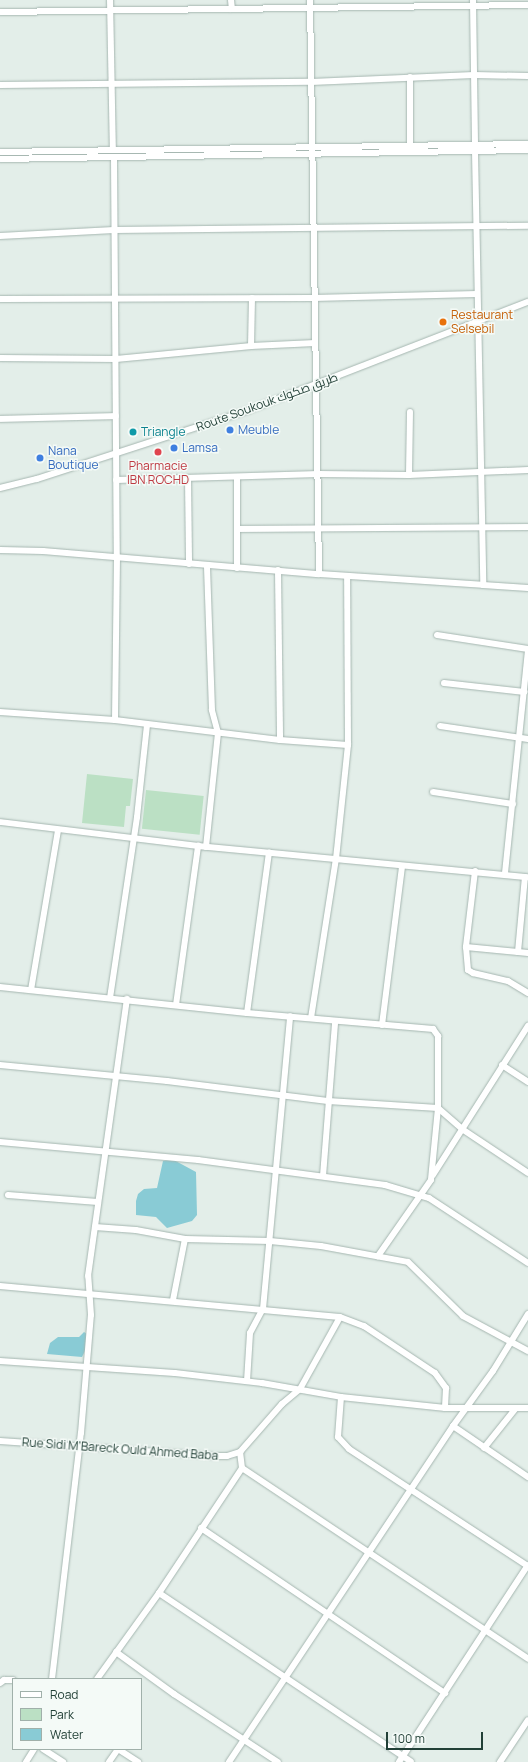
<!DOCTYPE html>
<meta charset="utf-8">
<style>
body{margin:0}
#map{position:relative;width:528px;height:1762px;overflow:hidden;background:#e3eee9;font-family:Manrope,Cairo,sans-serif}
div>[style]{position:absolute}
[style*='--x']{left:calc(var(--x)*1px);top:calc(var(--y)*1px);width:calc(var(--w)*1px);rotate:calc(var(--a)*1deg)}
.green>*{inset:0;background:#bbe0c4;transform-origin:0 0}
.water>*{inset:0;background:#89cbd5}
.roads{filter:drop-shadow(0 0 1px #a5b6b0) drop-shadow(0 0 1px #a5b6b0)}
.minor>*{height:6px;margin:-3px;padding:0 3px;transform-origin:3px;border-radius:3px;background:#fff}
.dots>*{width:11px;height:11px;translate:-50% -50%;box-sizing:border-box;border:2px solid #f4faf7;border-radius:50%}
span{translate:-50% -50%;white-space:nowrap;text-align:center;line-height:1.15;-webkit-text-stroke:3px #f4faf7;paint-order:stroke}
.food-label{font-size:12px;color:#c56008}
.left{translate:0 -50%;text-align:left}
.street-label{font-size:12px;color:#224037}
.shop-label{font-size:12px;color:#366cbe}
.culture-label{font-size:12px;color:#0d838f}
.health-label{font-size:12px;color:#be3a42}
.legend{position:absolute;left:12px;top:1678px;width:130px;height:72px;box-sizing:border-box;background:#f4faf7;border:1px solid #a0b0aa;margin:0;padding:5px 7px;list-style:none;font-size:12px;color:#224037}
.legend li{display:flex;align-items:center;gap:8px;height:20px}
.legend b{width:20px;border:1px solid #a0b0aa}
.scale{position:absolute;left:386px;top:1732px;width:97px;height:18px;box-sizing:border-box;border:2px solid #224037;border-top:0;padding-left:5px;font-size:12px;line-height:14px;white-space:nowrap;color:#224037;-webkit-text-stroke:3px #f4faf7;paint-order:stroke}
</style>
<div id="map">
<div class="green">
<i style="clip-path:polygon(87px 774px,133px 779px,130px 806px,126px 806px,124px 827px,82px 823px)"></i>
<i style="left:146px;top:790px;width:58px;height:39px;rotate:6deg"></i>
</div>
<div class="water">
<i style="clip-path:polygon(172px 1159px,196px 1172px,197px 1215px,192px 1221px,167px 1228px,156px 1217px,136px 1215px,136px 1201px,138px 1194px,144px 1189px,157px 1188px,163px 1161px)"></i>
<i style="clip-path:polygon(84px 1332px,87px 1334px,86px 1349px,82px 1357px,47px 1354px,50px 1343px,58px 1337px,79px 1337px)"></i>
</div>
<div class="roads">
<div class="minor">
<i style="--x:110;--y:0;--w:150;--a:88.9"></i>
<i style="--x:231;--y:0;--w:9;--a:84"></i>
<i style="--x:310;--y:0;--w:574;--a:89.1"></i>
<i style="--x:319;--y:574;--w:164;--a:3.8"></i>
<i style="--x:473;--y:0;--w:145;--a:89.2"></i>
<i style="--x:0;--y:12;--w:528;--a:-0.76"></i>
<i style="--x:0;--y:85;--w:311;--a:-0.6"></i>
<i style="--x:311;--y:82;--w:163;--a:-2.5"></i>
<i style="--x:474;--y:75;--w:54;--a:1.1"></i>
<i style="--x:410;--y:145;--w:68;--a:-90"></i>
<i style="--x:475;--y:151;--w:434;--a:88.9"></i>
<i style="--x:483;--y:585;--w:45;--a:3.8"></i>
<i style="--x:0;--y:152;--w:528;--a:-0.87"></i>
<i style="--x:114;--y:157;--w:400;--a:89.6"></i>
<i style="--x:117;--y:557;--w:163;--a:90.7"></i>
<i style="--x:0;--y:159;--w:528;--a:-0.98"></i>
<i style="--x:0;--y:236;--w:114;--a:-3"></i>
<i style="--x:114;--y:230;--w:414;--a:-0.6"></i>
<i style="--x:0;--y:299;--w:313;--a:-0.2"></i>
<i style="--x:313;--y:298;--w:164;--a:-1.4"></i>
<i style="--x:251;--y:346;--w:48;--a:-88.8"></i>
<i style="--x:0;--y:358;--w:116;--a:0.5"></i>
<i style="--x:116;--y:359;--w:136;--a:-5.5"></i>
<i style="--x:251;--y:346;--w:64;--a:-2.7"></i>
<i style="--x:0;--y:419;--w:116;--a:-1.5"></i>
<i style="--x:409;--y:475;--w:63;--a:-89.1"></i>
<i style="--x:188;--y:478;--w:86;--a:89.3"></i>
<i style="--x:116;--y:480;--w:203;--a:-1.7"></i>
<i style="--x:319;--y:474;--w:90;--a:0.6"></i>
<i style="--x:409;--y:475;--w:119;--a:-2.4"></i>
<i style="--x:0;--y:488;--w:38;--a:-14"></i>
<i style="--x:37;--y:479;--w:223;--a:-18"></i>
<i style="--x:249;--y:410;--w:299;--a:-21.2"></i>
<i style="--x:237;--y:529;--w:291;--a:-0.4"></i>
<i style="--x:0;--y:550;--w:43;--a:1.3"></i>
<i style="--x:43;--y:551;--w:277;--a:4.8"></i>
<i style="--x:237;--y:568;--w:91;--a:-90"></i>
<i style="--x:278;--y:570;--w:170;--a:89.3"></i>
<i style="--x:437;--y:635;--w:92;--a:8.7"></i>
<i style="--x:444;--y:683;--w:81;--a:6.4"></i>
<i style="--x:0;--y:712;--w:115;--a:4"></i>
<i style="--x:115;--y:720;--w:166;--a:6.9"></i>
<i style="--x:280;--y:740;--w:68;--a:4.2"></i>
<i style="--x:348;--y:745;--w:168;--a:-90.3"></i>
<i style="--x:440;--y:726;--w:89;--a:8.4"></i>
<i style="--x:433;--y:792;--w:81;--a:8.5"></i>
<i style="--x:0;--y:822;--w:199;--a:6.9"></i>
<i style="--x:198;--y:846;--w:331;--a:5.4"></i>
<i style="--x:206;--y:847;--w:115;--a:-84"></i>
<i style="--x:218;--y:733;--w:24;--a:-105"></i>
<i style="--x:212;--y:710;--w:144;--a:-92"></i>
<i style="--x:475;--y:871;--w:77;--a:96.8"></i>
<i style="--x:466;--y:947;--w:23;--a:85"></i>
<i style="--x:468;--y:970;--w:6;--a:31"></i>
<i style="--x:473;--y:973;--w:36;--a:13"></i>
<i style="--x:508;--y:981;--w:23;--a:31"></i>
<i style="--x:505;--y:873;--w:222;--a:-84.1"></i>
<i style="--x:466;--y:947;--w:52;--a:5.5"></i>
<i style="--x:518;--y:952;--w:75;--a:-84.7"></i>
<i style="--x:518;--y:952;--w:10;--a:6"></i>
<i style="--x:0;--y:987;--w:248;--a:6"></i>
<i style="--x:247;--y:1013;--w:187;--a:4.9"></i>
<i style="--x:433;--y:1029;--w:9;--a:54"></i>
<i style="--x:438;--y:1036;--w:72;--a:90"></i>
<i style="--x:438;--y:1108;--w:32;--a:41"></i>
<i style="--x:462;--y:1129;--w:79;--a:33.7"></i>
<i style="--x:31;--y:990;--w:162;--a:-80.4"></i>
<i style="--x:110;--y:998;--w:183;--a:-81.5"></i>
<i style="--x:137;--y:817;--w:93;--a:-83.8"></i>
<i style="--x:176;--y:1005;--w:161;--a:-82.1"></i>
<i style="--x:247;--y:1013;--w:162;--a:-82.2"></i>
<i style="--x:311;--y:1018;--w:161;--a:-81.1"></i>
<i style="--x:336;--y:859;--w:115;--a:-84"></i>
<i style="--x:382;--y:1025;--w:160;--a:-82.8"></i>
<i style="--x:0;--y:1065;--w:168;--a:5.5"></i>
<i style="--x:167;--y:1081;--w:162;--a:7.1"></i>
<i style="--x:328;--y:1101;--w:110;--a:3.6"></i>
<i style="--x:438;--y:1108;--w:72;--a:95.6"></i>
<i style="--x:431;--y:1180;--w:93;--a:124.9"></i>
<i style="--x:502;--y:1065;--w:31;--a:33"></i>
<i style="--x:0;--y:1142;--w:199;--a:5.2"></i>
<i style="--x:198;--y:1160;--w:189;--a:7.6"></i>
<i style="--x:385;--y:1185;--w:46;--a:16.5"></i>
<i style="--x:429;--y:1198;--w:118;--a:33.3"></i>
<i style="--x:433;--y:1175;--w:177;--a:-57.5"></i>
<i style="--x:323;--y:1176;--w:154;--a:-85.5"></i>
<i style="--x:8;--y:1195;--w:90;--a:4.4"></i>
<i style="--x:95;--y:1227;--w:41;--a:4.2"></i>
<i style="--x:136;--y:1230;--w:50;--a:10.4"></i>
<i style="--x:0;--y:1286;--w:341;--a:5.2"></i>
<i style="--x:340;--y:1317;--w:26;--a:21"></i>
<i style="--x:364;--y:1326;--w:85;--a:33.5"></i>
<i style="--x:435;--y:1373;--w:19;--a:54"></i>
<i style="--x:446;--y:1388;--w:20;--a:93"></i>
<i style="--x:173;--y:1300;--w:62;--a:-78.9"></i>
<i style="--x:185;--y:1239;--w:85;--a:1.3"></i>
<i style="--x:270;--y:1241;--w:51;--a:5.6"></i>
<i style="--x:321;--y:1246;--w:88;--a:10.4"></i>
<i style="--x:408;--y:1262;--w:77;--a:44.5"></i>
<i style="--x:463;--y:1316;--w:74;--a:28.3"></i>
<i style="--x:0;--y:1361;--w:175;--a:3.9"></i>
<i style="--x:175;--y:1373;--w:88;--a:6.6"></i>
<i style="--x:262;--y:1383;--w:80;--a:10"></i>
<i style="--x:341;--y:1397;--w:105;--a:6"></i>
<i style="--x:445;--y:1408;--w:83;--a:0"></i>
<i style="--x:247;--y:1381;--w:48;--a:-86.4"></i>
<i style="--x:250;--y:1333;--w:27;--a:-62"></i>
<i style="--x:263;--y:1309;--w:294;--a:-84.7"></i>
<i style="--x:341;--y:1397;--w:40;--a:94.3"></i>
<i style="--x:338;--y:1437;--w:16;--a:47"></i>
<i style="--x:349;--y:1449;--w:214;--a:33.2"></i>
<i style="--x:453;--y:1426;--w:91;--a:34.2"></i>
<i style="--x:0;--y:1441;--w:213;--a:4"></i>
<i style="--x:212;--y:1456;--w:15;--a:0"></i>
<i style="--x:227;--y:1456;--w:14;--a:-17"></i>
<i style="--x:484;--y:1448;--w:51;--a:-51.3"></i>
<i style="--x:242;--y:1468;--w:344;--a:33.7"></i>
<i style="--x:201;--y:1528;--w:295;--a:34.1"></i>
<i style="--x:159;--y:1593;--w:303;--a:33.8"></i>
<i style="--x:116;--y:1652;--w:72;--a:35.9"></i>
<i style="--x:174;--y:1694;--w:124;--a:33.2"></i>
<i style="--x:52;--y:1679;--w:248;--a:-83.3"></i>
<i style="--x:81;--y:1433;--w:118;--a:-85.2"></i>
<i style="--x:91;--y:1315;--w:39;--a:-94"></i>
<i style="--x:88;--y:1276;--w:280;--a:-82"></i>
<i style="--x:97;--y:1679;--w:106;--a:-54.2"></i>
<i style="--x:159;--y:1593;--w:150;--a:-56.4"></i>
<i style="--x:242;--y:1468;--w:16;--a:-97"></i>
<i style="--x:240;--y:1452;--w:64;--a:-48.8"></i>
<i style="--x:282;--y:1404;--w:23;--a:-40"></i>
<i style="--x:300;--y:1389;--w:82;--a:-60.9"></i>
<i style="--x:0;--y:1683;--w:5;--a:-37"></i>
<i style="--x:4;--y:1680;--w:9;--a:0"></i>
<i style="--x:43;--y:1749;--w:24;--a:33"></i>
<i style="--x:118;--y:1749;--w:24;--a:33"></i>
<i style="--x:26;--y:1762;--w:15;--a:-58"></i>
<i style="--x:109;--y:1762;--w:16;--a:-55"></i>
<i style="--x:229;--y:1762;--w:404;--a:-56.3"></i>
<i style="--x:453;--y:1426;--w:68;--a:-54"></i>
<i style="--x:493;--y:1371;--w:67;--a:-58.4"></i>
<i style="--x:399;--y:1762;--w:235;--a:-56.8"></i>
<i style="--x:500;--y:1762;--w:50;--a:-56.3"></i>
</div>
</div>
<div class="dots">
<i style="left:443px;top:322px;background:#e8710a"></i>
<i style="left:230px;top:430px;background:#3f7fe0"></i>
<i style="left:133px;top:432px;background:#0f9aa8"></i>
<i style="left:174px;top:448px;background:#3f7fe0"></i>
<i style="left:158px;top:452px;background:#e0444e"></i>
<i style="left:40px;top:458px;background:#3f7fe0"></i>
</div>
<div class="food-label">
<span class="left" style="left:451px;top:322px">Restaurant<br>Selsebil</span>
</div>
<div class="street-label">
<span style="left:267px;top:402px;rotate:-20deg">Route Soukouk طريق صكوك</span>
<span style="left:120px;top:1449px;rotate:4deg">Rue Sidi M'Bareck Ould Ahmed Baba</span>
</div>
<div class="shop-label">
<span class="left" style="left:238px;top:430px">Meuble</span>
<span class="left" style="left:182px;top:448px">Lamsa</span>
<span class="left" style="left:48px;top:458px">Nana<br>Boutique</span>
</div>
<div class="culture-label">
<span class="left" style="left:141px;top:432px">Triangle</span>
</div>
<div class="health-label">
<span style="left:158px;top:473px">Pharmacie<br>IBN ROCHD</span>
</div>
<ul class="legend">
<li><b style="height:5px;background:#fff"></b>Road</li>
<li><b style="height:11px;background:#bbe0c4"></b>Park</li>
<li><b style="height:11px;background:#89cbd5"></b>Water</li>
</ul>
<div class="scale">100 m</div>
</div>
